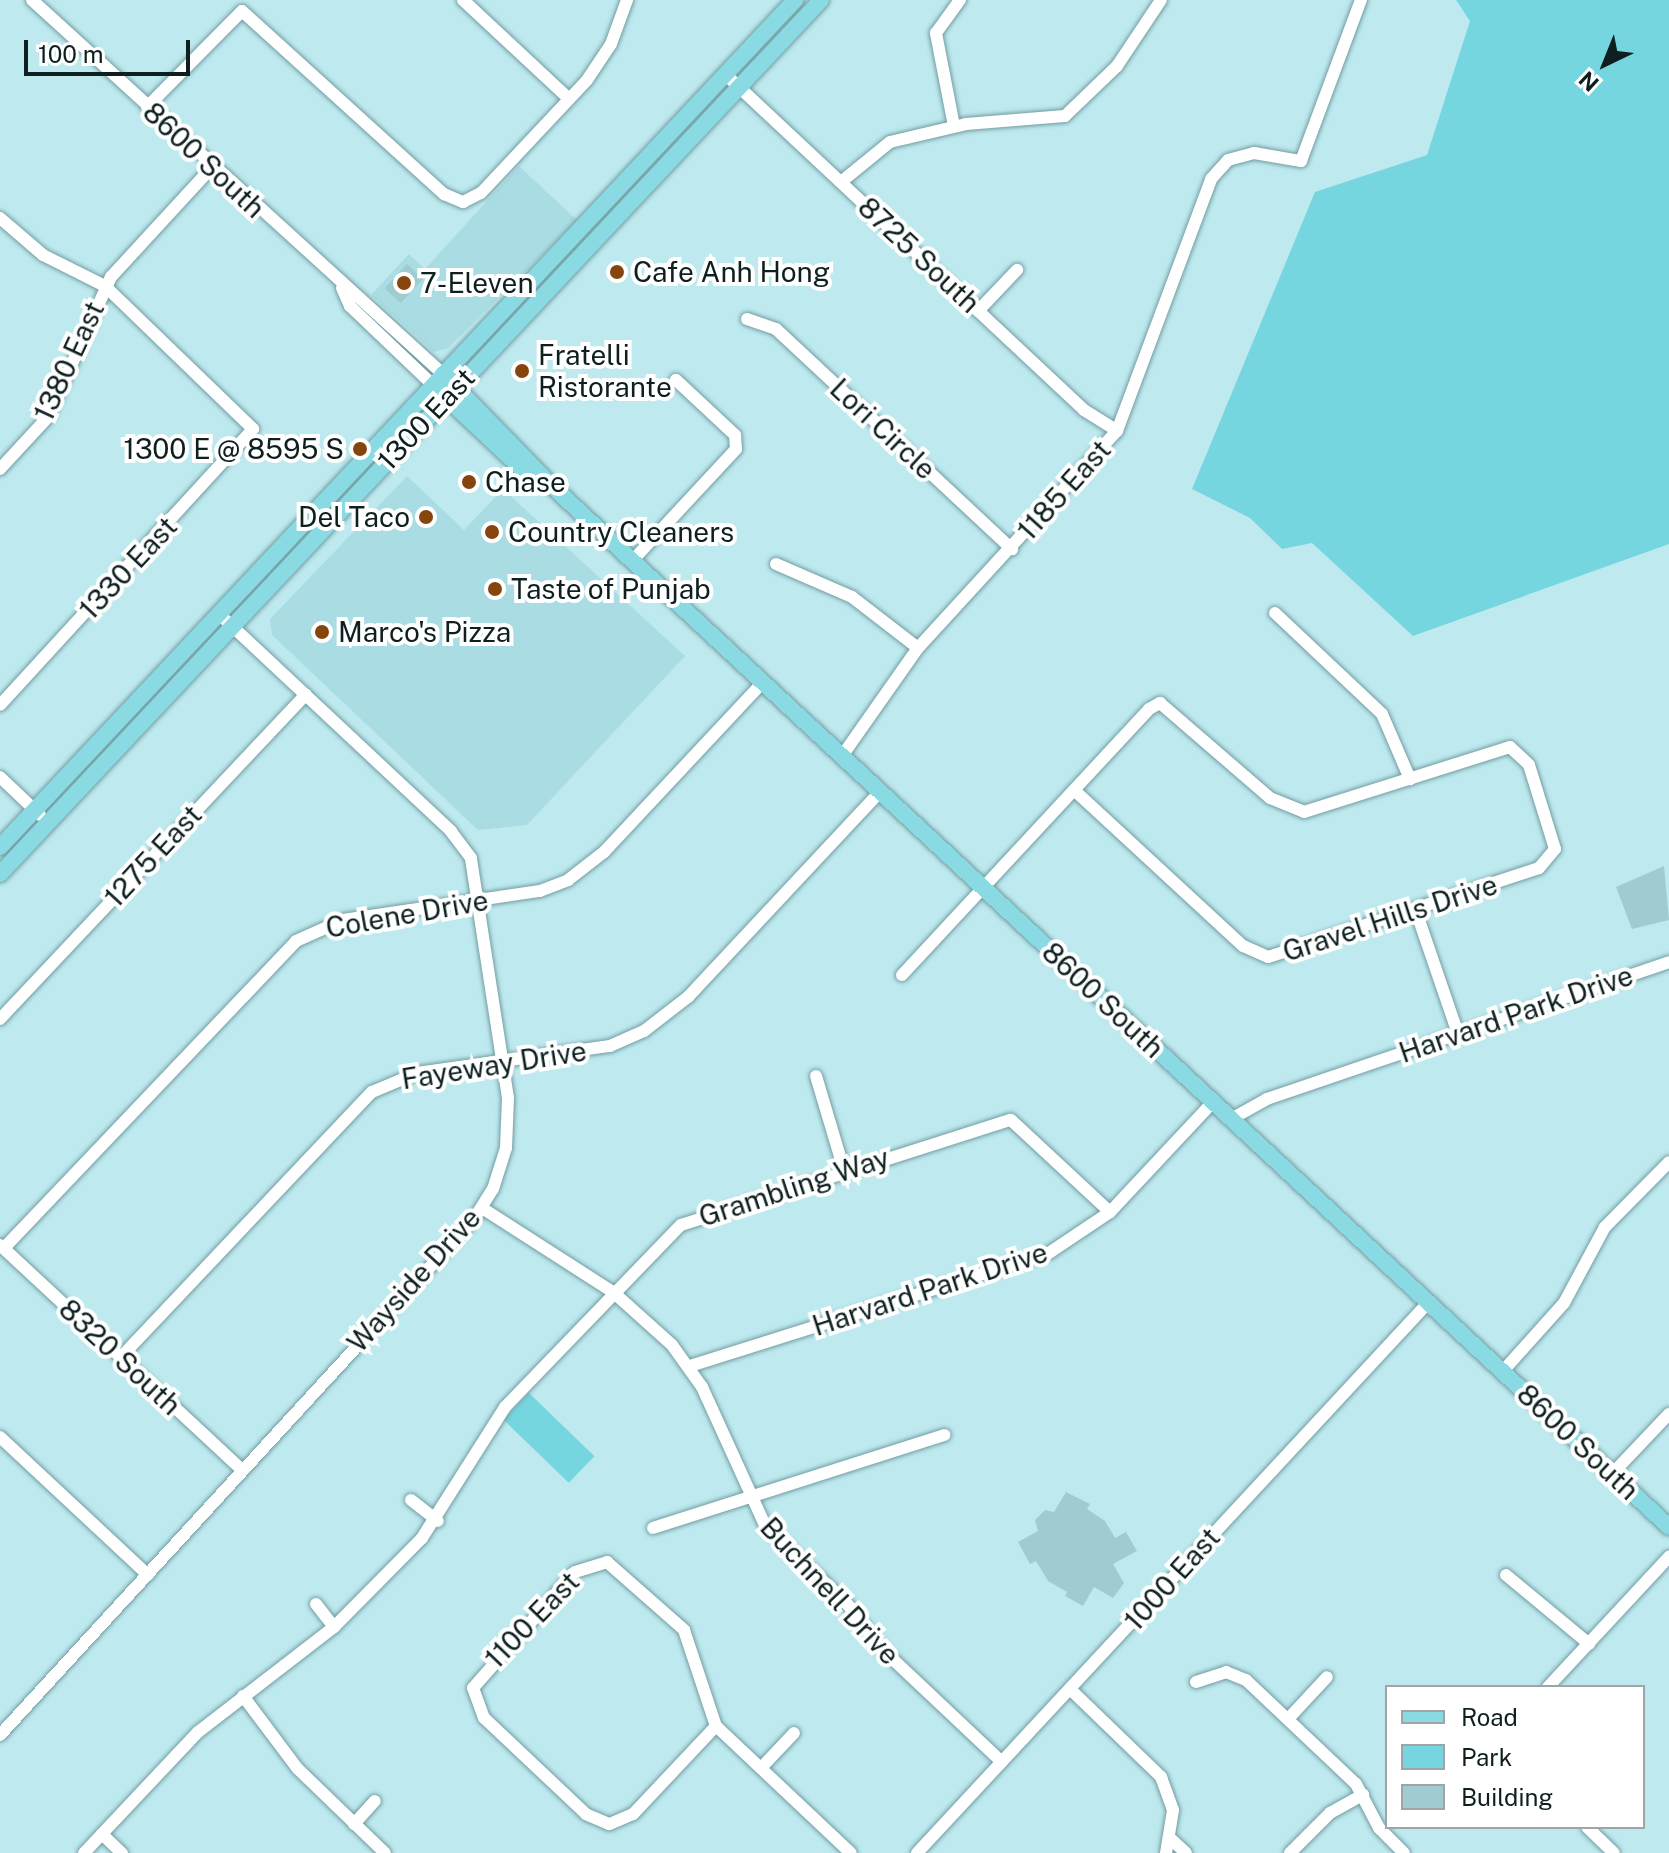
<!DOCTYPE html>
<style>
body{margin:0}
#map{position:relative;width:1669px;height:1853px;overflow:hidden;background:#beeaef;font-family:"Public Sans",sans-serif}
div>[style]{position:absolute}
[style*='--x']{left:calc(var(--x)*1px);top:calc(var(--y)*1px);width:calc(var(--w)*1px);rotate:calc(var(--a)*1deg)}
.built>*{inset:0;background:#a9dde3}
.green>*{inset:0;background:#75d6e0;transform-origin:0 0}
.building>*{inset:0;background:#a0ccd0;transform-origin:0 0}
.roads{filter:drop-shadow(0 0 2px #739da2) drop-shadow(0 0 2px #739da2)}
.minor>*{height:12px;margin:-6px;padding:0 6px;transform-origin:6px;border-radius:6px;background:#fff}
.major>*{height:16px;margin:-8px;padding:0 8px;transform-origin:8px;border-radius:8px;background:#89dae2}
.dots>*{width:22px;height:22px;translate:-50% -50%;box-sizing:border-box;border:4px solid #fff;border-radius:50%}
span{translate:-50% -50%;white-space:nowrap;text-align:center;line-height:1.15;-webkit-text-stroke:8px #fff;paint-order:stroke}
.street-label{font-size:28px;color:#0e1f20}
.poi-label{font-size:28px;color:#0e1f20}
.left{translate:0 -50%;text-align:left}
.right{translate:-100% -50%;text-align:right}
.legend{position:absolute;left:1385px;top:1685px;width:260px;height:144px;box-sizing:border-box;background:#fff;border:2px solid #9fa5a6;margin:0;padding:10px 14px;list-style:none;font-size:24px;color:#0e1f20}
.legend li{display:flex;align-items:center;gap:16px;height:40px}
.legend b{width:40px;border:2px solid #9fa5a6}
.north{position:absolute;left:1565px;top:24px;width:80px;height:80px;-webkit-text-stroke:6px #fff;paint-order:stroke;rotate:223deg;font-size:22px;font-weight:700;line-height:32px;text-align:center;color:#0e1f20}
.north::after{content:'';display:block;margin:auto;width:28px;height:36px;background:#0e1f20;clip-path:polygon(50% 0,100% 100%,50% 72%,0 100%)}
.scale{position:absolute;left:24px;top:40px;width:166px;height:36px;box-sizing:border-box;border:4px solid #0e1f20;border-top:0;padding-left:10px;font-size:24px;line-height:28px;white-space:nowrap;color:#0e1f20;-webkit-text-stroke:6px #fff;paint-order:stroke}
</style>
<div id="map">
<div class="built">
<i style="clip-path:polygon(519px 166px,577px 220px,448px 348px,434px 352px,371px 295px,409px 254px,425px 269px)"></i>
<i style="clip-path:polygon(407px 476px,464px 530px,503px 489px,685px 656px,527px 825px,478px 830px,272px 635px,270px 619px)"></i>
</div>
<div class="green">
<i style="clip-path:polygon(1456px 0,1669px 0,1669px 544px,1413px 636px,1312px 543px,1282px 549px,1250px 518px,1192px 489px,1315px 192px,1427px 155px,1470px 21px)"></i>
<i style="left:529px;top:1393px;width:91px;height:37px;rotate:44deg"></i>
</div>
<div class="building">
<i style="left:407px;top:264px;width:22px;height:33px;rotate:43deg"></i>
<i style="clip-path:polygon(1664px 866px,1669px 920px,1632px 929px,1616px 887px)"></i>
<i style="clip-path:polygon(1066px 1492px,1090px 1504px,1087px 1509px,1105px 1521px,1115px 1538px,1126px 1532px,1137px 1551px,1113px 1564px,1124px 1583px,1113px 1598px,1094px 1587px,1083px 1606px,1065px 1596px,1067px 1592px,1048px 1581px,1036px 1561px,1030px 1564px,1018px 1542px,1038px 1531px,1035px 1520px,1045px 1510px,1054px 1512px)"></i>
</div>
<div class="roads">
<div class="minor">
<i style="--x:32;--y:0;--w:556;--a:42.3"></i>
<i style="--x:463;--y:0;--w:145;--a:43"></i>
<i style="--x:725;--y:74;--w:492;--a:43.1"></i>
<i style="--x:1084;--y:410;--w:39;--a:32"></i>
<i style="--x:147;--y:107;--w:135;--a:-45.3"></i>
<i style="--x:242;--y:11;--w:273;--a:42.2"></i>
<i style="--x:444;--y:194;--w:21;--a:23"></i>
<i style="--x:463;--y:202;--w:20;--a:-27"></i>
<i style="--x:481;--y:193;--w:155;--a:-46.8"></i>
<i style="--x:587;--y:80;--w:43;--a:-56.3"></i>
<i style="--x:611;--y:44;--w:47;--a:-70"></i>
<i style="--x:954;--y:126;--w:95;--a:-101"></i>
<i style="--x:936;--y:33;--w:41;--a:-54"></i>
<i style="--x:841;--y:182;--w:63;--a:-39.2"></i>
<i style="--x:890;--y:142;--w:78;--a:-13.3"></i>
<i style="--x:966;--y:124;--w:99;--a:-4.6"></i>
<i style="--x:1065;--y:116;--w:72;--a:-43.9"></i>
<i style="--x:1117;--y:66;--w:79;--a:-56.3"></i>
<i style="--x:0;--y:218;--w:57;--a:40.7"></i>
<i style="--x:43;--y:255;--w:69;--a:26.6"></i>
<i style="--x:105;--y:286;--w:206;--a:44"></i>
<i style="--x:253;--y:429;--w:374;--a:132.5"></i>
<i style="--x:342;--y:288;--w:20;--a:66"></i>
<i style="--x:350;--y:306;--w:115;--a:43.6"></i>
<i style="--x:978;--y:311;--w:57;--a:-46.4"></i>
<i style="--x:747;--y:319;--w:31;--a:19"></i>
<i style="--x:776;--y:329;--w:323;--a:43"></i>
<i style="--x:0;--y:469;--w:71;--a:-47.3"></i>
<i style="--x:48;--y:417;--w:154;--a:-65.8"></i>
<i style="--x:111;--y:277;--w:149;--a:-47.4"></i>
<i style="--x:633;--y:560;--w:151;--a:-47.1"></i>
<i style="--x:736;--y:449;--w:14;--a:-94"></i>
<i style="--x:735;--y:435;--w:81;--a:-137"></i>
<i style="--x:776;--y:564;--w:83;--a:23.5"></i>
<i style="--x:852;--y:597;--w:83;--a:37.7"></i>
<i style="--x:1275;--y:613;--w:147;--a:43.3"></i>
<i style="--x:1382;--y:714;--w:71;--a:66.7"></i>
<i style="--x:842;--y:756;--w:132;--a:-54.9"></i>
<i style="--x:918;--y:648;--w:294;--a:-47.5"></i>
<i style="--x:1117;--y:431;--w:269;--a:-69.5"></i>
<i style="--x:1211;--y:179;--w:25;--a:-48"></i>
<i style="--x:1228;--y:160;--w:27;--a:-15"></i>
<i style="--x:1254;--y:153;--w:48;--a:9.7"></i>
<i style="--x:1301;--y:161;--w:172;--a:-69.6"></i>
<i style="--x:0;--y:777;--w:55;--a:43.5"></i>
<i style="--x:1416;--y:911;--w:130;--a:71.1"></i>
<i style="--x:902;--y:975;--w:363;--a:-47.1"></i>
<i style="--x:1149;--y:709;--w:13;--a:-29"></i>
<i style="--x:1160;--y:703;--w:145;--a:40.8"></i>
<i style="--x:1270;--y:798;--w:37;--a:22"></i>
<i style="--x:1304;--y:812;--w:216;--a:-17.5"></i>
<i style="--x:1510;--y:747;--w:26;--a:43"></i>
<i style="--x:1529;--y:765;--w:88;--a:72.8"></i>
<i style="--x:1555;--y:849;--w:25;--a:130"></i>
<i style="--x:1539;--y:868;--w:285;--a:161.8"></i>
<i style="--x:1268;--y:957;--w:27;--a:-156"></i>
<i style="--x:1243;--y:946;--w:230;--a:-137.3"></i>
<i style="--x:0;--y:1019;--w:446;--a:-46.7"></i>
<i style="--x:816;--y:1076;--w:98;--a:73.4"></i>
<i style="--x:1231;--y:1119;--w:41;--a:-29.1"></i>
<i style="--x:1267;--y:1099;--w:425;--a:-18.8"></i>
<i style="--x:482;--y:1208;--w:156;--a:32.7"></i>
<i style="--x:613;--y:1292;--w:79;--a:41.9"></i>
<i style="--x:672;--y:1345;--w:52;--a:54.5"></i>
<i style="--x:702;--y:1387;--w:152;--a:65.5"></i>
<i style="--x:765;--y:1525;--w:115;--a:43.9"></i>
<i style="--x:848;--y:1605;--w:57;--a:52.1"></i>
<i style="--x:883;--y:1650;--w:163;--a:43.3"></i>
<i style="--x:0;--y:1245;--w:328;--a:42.9"></i>
<i style="--x:4;--y:1248;--w:424;--a:-46.4"></i>
<i style="--x:296;--y:941;--w:51;--a:-24.1"></i>
<i style="--x:343;--y:920;--w:199;--a:-8.4"></i>
<i style="--x:540;--y:891;--w:30;--a:-21"></i>
<i style="--x:568;--y:880;--w:46;--a:-37.9"></i>
<i style="--x:604;--y:852;--w:233;--a:-46.9"></i>
<i style="--x:121;--y:1357;--w:365;--a:-46.6"></i>
<i style="--x:372;--y:1092;--w:49;--a:-22.9"></i>
<i style="--x:417;--y:1073;--w:195;--a:-8"></i>
<i style="--x:610;--y:1046;--w:37;--a:-24"></i>
<i style="--x:644;--y:1031;--w:56;--a:-37.7"></i>
<i style="--x:688;--y:997;--w:281;--a:-46.9"></i>
<i style="--x:690;--y:1366;--w:376;--a:-17.5"></i>
<i style="--x:1049;--y:1253;--w:73;--a:-33.9"></i>
<i style="--x:1110;--y:1212;--w:151;--a:-46.9"></i>
<i style="--x:1503;--y:1371;--w:91;--a:-48.1"></i>
<i style="--x:1564;--y:1303;--w:86;--a:-61.7"></i>
<i style="--x:1605;--y:1227;--w:91;--a:-45.4"></i>
<i style="--x:0;--y:1437;--w:202;--a:43"></i>
<i style="--x:1612;--y:1474;--w:83;--a:-46.5"></i>
<i style="--x:411;--y:1500;--w:34;--a:38"></i>
<i style="--x:653;--y:1528;--w:306;--a:-17.7"></i>
<i style="--x:1506;--y:1575;--w:108;--a:39.7"></i>
<i style="--x:316;--y:1604;--w:29;--a:52"></i>
<i style="--x:1196;--y:1682;--w:32;--a:-18"></i>
<i style="--x:1226;--y:1672;--w:22;--a:22"></i>
<i style="--x:1246;--y:1680;--w:151;--a:43.4"></i>
<i style="--x:1356;--y:1784;--w:50;--a:62.4"></i>
<i style="--x:1379;--y:1828;--w:35;--a:45"></i>
<i style="--x:1548;--y:1687;--w:178;--a:-47.1"></i>
<i style="--x:1070;--y:1689;--w:127;--a:44"></i>
<i style="--x:1161;--y:1777;--w:35;--a:70"></i>
<i style="--x:1173;--y:1810;--w:44;--a:99.2"></i>
<i style="--x:243;--y:1696;--w:90;--a:53.1"></i>
<i style="--x:297;--y:1768;--w:122;--a:44"></i>
<i style="--x:1288;--y:1719;--w:57;--a:-47.1"></i>
<i style="--x:716;--y:1726;--w:121;--a:133.3"></i>
<i style="--x:633;--y:1814;--w:26;--a:157"></i>
<i style="--x:609;--y:1824;--w:25;--a:-157"></i>
<i style="--x:586;--y:1814;--w:140;--a:-136.7"></i>
<i style="--x:484;--y:1718;--w:32;--a:-110"></i>
<i style="--x:473;--y:1688;--w:154;--a:-48.7"></i>
<i style="--x:575;--y:1572;--w:34;--a:-17"></i>
<i style="--x:607;--y:1562;--w:103;--a:41.4"></i>
<i style="--x:684;--y:1630;--w:101;--a:71.6"></i>
<i style="--x:716;--y:1726;--w:185;--a:43.3"></i>
<i style="--x:0;--y:1735;--w:701;--a:-47.43"></i>
<i style="--x:474;--y:1219;--w:36;--a:-58"></i>
<i style="--x:493;--y:1189;--w:43;--a:-72.4"></i>
<i style="--x:506;--y:1148;--w:50;--a:-87.7"></i>
<i style="--x:508;--y:1098;--w:243;--a:-98.8"></i>
<i style="--x:471;--y:858;--w:34;--a:-127"></i>
<i style="--x:451;--y:831;--w:318;--a:-136.9"></i>
<i style="--x:761;--y:1768;--w:48;--a:-46.7"></i>
<i style="--x:354;--y:1824;--w:31;--a:-48"></i>
<i style="--x:1587;--y:1827;--w:37;--a:44"></i>
<i style="--x:102;--y:1834;--w:28;--a:44"></i>
<i style="--x:1172;--y:1840;--w:19;--a:43"></i>
<i style="--x:84;--y:1853;--w:166;--a:-46.7"></i>
<i style="--x:198;--y:1732;--w:172;--a:-37.7"></i>
<i style="--x:334;--y:1627;--w:125;--a:-45.3"></i>
<i style="--x:422;--y:1538;--w:155;--a:-57.6"></i>
<i style="--x:505;--y:1407;--w:253;--a:-46"></i>
<i style="--x:681;--y:1225;--w:346;--a:-17.7"></i>
<i style="--x:1011;--y:1120;--w:135;--a:42.9"></i>
<i style="--x:917;--y:1853;--w:749;--a:-47.11"></i>
<i style="--x:1290;--y:1853;--w:57;--a:-45"></i>
<i style="--x:1330;--y:1813;--w:38;--a:-29"></i>
</div>
<div class="major">
<i style="--x:443;--y:374;--w:155;--a:45.8"></i>
<i style="--x:551;--y:485;--w:1528;--a:42.98"></i>
<i style="--x:440;--y:392;--w:115;--a:43.2"></i>
<i style="--x:524;--y:471;--w:14;--a:8"></i>
<i style="--x:0;--y:847;--w:1162;--a:-46.81"></i>
<i style="--x:0;--y:874;--w:1199;--a:-46.79"></i>
</div>
</div>
<div class="dots">
<i style="left:617px;top:272px;background:#86450e"></i>
<i style="left:404px;top:283px;background:#86450e"></i>
<i style="left:522px;top:371px;background:#86450e"></i>
<i style="left:360px;top:449px;background:#86450e"></i>
<i style="left:469px;top:482px;background:#86450e"></i>
<i style="left:426px;top:517px;background:#86450e"></i>
<i style="left:492px;top:532px;background:#86450e"></i>
<i style="left:495px;top:589px;background:#86450e"></i>
<i style="left:322px;top:632px;background:#86450e"></i>
</div>
<div class="street-label">
<span style="left:204px;top:160px;rotate:43deg">8600 South</span>
<span style="left:919px;top:255px;rotate:43deg">8725 South</span>
<span style="left:69px;top:361px;rotate:-65deg">1380 East</span>
<span style="left:426px;top:419px;rotate:-47deg">1300 East</span>
<span style="left:883px;top:429px;rotate:43deg">Lori Circle</span>
<span style="left:1064px;top:490px;rotate:-48deg">1185 East</span>
<span style="left:128px;top:568px;rotate:-47deg">1330 East</span>
<span style="left:153px;top:856px;rotate:-47deg">1275 East</span>
<span style="left:407px;top:914px;rotate:-10deg">Colene Drive</span>
<span style="left:1390px;top:918px;rotate:-18deg">Gravel Hills Drive</span>
<span style="left:1103px;top:1000px;rotate:43deg">8600 South</span>
<span style="left:1516px;top:1014px;rotate:-19deg">Harvard Park Drive</span>
<span style="left:494px;top:1065px;rotate:-9deg">Fayeway Drive</span>
<span style="left:794px;top:1187px;rotate:-18deg">Grambling Way</span>
<span style="left:414px;top:1280px;rotate:-48deg">Wayside Drive</span>
<span style="left:930px;top:1289px;rotate:-18deg">Harvard Park Drive</span>
<span style="left:120px;top:1357px;rotate:43deg">8320 South</span>
<span style="left:1578px;top:1442px;rotate:43deg">8600 South</span>
<span style="left:1172px;top:1579px;rotate:-48deg">1000 East</span>
<span style="left:830px;top:1591px;rotate:47deg">Buchnell Drive</span>
<span style="left:532px;top:1620px;rotate:-46deg">1100 East</span>
</div>
<div class="poi-label">
<span class="left" style="left:633px;top:272px">Cafe Anh Hong</span>
<span class="left" style="left:420px;top:283px">7-Eleven</span>
<span class="left" style="left:538px;top:371px">Fratelli<br>Ristorante</span>
<span class="right" style="left:344px;top:449px">1300 E @ 8595 S</span>
<span class="left" style="left:485px;top:482px">Chase</span>
<span class="right" style="left:410px;top:517px">Del Taco</span>
<span class="left" style="left:508px;top:532px">Country Cleaners</span>
<span class="left" style="left:511px;top:589px">Taste of Punjab</span>
<span class="left" style="left:338px;top:632px">Marco's Pizza</span>
</div>
<ul class="legend">
<li><b style="height:10px;background:#89dae2"></b>Road</li>
<li><b style="height:22px;background:#75d6e0"></b>Park</li>
<li><b style="height:22px;background:#a0ccd0"></b>Building</li>
</ul>
<div class="north">N</div>
<div class="scale">100 m</div>
</div>
